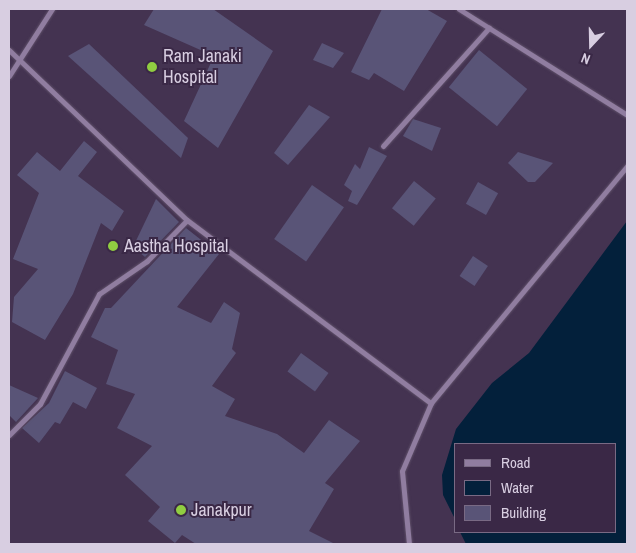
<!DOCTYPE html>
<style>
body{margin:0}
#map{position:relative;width:636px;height:553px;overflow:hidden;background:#443351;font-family:"Archivo Narrow",sans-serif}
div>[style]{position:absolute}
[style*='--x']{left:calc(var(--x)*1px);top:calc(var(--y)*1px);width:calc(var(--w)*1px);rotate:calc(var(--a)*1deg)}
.water>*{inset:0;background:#03203b}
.building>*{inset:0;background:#595477;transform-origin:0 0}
.roads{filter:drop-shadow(0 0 1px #5f5069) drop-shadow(0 0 1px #5f5069)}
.street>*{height:5px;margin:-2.5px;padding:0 2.5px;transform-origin:2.5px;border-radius:2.5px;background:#907da0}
.dots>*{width:14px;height:14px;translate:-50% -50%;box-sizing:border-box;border:2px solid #3a2846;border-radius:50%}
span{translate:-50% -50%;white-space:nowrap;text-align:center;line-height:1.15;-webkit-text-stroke:4px #3a2846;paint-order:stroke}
.poi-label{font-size:18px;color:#d8cee1}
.left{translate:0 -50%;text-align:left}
.frame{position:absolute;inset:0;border:10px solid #d8cee1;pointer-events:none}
.legend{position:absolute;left:454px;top:443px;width:162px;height:90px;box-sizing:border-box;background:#3a2846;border:1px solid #796a84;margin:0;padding:6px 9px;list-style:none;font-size:15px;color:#d8cee1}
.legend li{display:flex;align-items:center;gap:10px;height:25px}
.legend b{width:25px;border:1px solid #796a84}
.north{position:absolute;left:566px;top:20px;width:50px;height:50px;-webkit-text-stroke:4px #3a2846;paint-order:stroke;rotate:201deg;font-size:14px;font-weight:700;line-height:20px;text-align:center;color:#d8cee1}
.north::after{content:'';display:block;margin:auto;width:18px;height:22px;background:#d8cee1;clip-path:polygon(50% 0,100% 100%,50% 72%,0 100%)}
</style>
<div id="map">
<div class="water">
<i style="clip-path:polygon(627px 221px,627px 544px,466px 544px,460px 532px,615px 532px,615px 444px,455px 444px,455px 519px,443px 495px,442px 475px,456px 429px,492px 383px,529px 353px)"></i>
</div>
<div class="building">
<i style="clip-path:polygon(154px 9px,213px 9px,273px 51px,218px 148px,184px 121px,214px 56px,144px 25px)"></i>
<i style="clip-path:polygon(382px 9px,426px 9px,447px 21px,404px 91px,374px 73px,369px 80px,351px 72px)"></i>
<i style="clip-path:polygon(322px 43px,344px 53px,333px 68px,313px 60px)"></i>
<i style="clip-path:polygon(89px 44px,188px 138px,181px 158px,68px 56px)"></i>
<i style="left:479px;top:50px;width:62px;height:48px;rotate:39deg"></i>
<i style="clip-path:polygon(309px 105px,330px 117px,288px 165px,274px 153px)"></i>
<i style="clip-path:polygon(413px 119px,441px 128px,432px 151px,403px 136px)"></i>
<i style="clip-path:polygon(84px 141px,97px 152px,78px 176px,124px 211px,112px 231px,101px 223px,73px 294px,45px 340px,12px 322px,14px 297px,38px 269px,13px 259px,39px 193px,17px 175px,37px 152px,60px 171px)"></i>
<i style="clip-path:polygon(369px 147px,387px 156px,357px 205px,348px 201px,352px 191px,344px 185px,355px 164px,360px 169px)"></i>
<i style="clip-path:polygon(518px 152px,553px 163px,535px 182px,528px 182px,508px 163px)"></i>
<i style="left:414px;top:181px;width:28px;height:35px;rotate:39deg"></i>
<i style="left:478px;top:182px;width:23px;height:25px;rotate:29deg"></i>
<i style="left:312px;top:185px;width:39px;height:66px;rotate:35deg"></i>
<i style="clip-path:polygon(156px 199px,179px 222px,145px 257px,133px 247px)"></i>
<i style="clip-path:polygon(186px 228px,219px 254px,177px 307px,211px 323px,224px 302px,240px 313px,232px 349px,236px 353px,212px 386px,235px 399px,225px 416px,277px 434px,304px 453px,329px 420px,360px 441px,325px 483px,334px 489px,309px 531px,335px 544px,196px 544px,182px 535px,175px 543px,148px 521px,160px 507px,125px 475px,152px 446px,117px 428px,135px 394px,106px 384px,118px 350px,91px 337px,105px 308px,111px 308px)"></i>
<i style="left:473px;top:256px;width:18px;height:24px;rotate:34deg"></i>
<i style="left:301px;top:353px;width:34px;height:23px;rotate:36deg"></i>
<i style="clip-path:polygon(65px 371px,97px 388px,86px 409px,73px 402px,60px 424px,55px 422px,39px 443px,22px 428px,49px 403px)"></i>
<i style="clip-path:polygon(9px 385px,38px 398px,16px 422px,9px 415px)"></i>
</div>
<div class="roads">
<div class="street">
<i style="--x:459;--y:9;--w:199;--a:32.2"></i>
<i style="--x:9;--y:50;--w:246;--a:43.7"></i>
<i style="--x:187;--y:220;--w:305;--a:36.9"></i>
<i style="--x:9;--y:76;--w:80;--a:-57.3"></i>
<i style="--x:383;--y:146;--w:159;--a:-48.1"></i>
<i style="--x:9;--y:435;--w:44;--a:-45"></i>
<i style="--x:40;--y:404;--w:125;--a:-61.8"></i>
<i style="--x:99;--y:294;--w:58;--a:-34.5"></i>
<i style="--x:147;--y:261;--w:57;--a:-45.7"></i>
<i style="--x:409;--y:544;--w:73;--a:-95.5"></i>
<i style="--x:402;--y:471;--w:74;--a:-66.9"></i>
<i style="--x:431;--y:403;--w:308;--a:-50.4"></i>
</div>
</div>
<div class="dots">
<i style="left:152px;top:67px;background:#90cd41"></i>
<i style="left:113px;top:246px;background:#90cd41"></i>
<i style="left:181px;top:510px;background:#90cd41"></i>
</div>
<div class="poi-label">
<span class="left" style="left:163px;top:67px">Ram Janaki<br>Hospital</span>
<span class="left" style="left:124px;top:246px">Aastha Hospital</span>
<span class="left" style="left:191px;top:510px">Janakpur</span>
</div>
<div class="frame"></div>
<ul class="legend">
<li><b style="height:6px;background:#907da0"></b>Road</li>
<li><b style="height:14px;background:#03203b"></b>Water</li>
<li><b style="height:14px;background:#595477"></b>Building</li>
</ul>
<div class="north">N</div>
</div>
